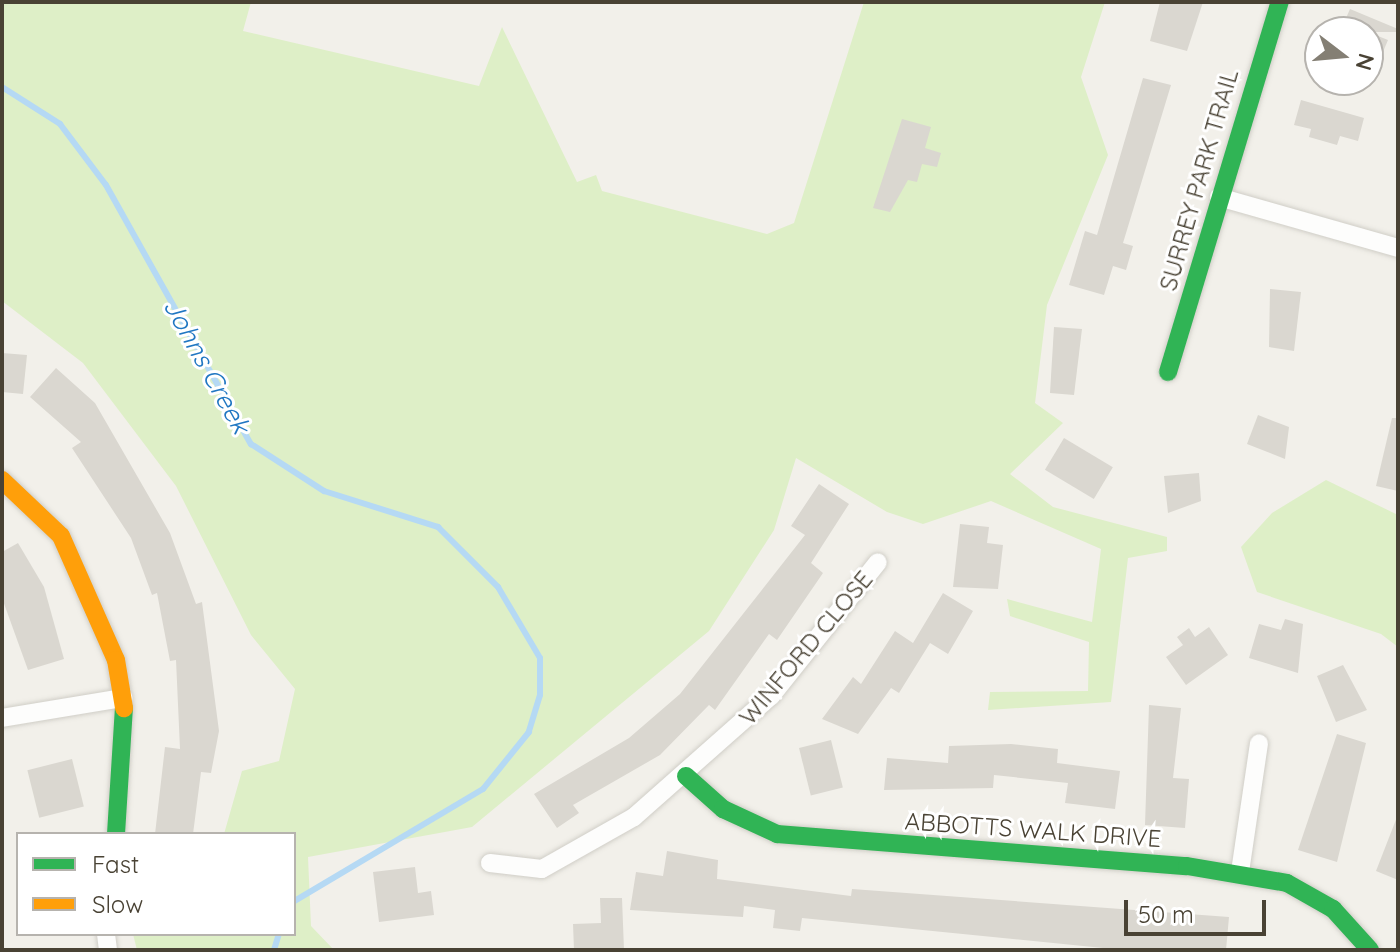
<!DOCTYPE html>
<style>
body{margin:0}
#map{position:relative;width:1400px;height:952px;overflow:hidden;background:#f2f0ea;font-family:Quicksand,sans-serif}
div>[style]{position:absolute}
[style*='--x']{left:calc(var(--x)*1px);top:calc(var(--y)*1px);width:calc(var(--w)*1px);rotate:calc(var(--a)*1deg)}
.green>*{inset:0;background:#deefc7}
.stream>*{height:6px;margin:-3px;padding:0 3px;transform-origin:3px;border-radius:3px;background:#b5d9f4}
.building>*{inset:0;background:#dad7d0;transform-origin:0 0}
.roads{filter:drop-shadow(0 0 2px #d0cec7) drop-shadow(0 0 2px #d0cec7)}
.street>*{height:18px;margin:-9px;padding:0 9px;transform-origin:9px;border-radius:9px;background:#fdfdfc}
.fast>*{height:18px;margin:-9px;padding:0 9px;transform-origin:9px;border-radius:9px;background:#30b455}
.slow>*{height:18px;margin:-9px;padding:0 9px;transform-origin:9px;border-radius:9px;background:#ff9f0a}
span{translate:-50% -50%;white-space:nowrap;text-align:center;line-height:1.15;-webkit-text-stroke:6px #fff;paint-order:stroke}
.street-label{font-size:24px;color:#494234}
.water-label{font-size:26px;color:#2077c2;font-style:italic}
.frame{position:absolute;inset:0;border:4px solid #494234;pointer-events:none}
.legend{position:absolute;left:16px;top:832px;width:280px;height:104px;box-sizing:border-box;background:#fff;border:2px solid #b6b3ae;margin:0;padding:10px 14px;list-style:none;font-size:24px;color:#494234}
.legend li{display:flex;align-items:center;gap:16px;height:40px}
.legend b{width:40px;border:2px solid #b6b3ae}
.north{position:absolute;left:1304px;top:16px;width:80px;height:80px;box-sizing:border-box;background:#fff;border:2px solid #b6b3ae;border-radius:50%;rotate:106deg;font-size:22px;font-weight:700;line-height:32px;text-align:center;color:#494234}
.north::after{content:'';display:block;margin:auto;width:28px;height:36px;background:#847f74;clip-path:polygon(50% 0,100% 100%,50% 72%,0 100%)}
.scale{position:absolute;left:1124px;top:900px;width:142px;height:36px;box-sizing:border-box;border:4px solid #494234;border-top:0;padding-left:10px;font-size:24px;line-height:28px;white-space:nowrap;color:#494234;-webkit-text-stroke:6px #fff;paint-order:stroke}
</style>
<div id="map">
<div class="green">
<i style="clip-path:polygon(2px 2px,251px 2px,243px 31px,479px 86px,502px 27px,577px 182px,596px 175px,602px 191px,767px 234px,794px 223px,864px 2px,1105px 2px,1081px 77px,1108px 155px,1047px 305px,1035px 403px,1063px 423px,1010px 474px,1053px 507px,1167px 537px,1167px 551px,1128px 558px,1111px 702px,988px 710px,990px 692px,1088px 691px,1089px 642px,1010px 616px,1007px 599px,1092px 622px,1101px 549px,991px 501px,923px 524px,887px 512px,796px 458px,774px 530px,709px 631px,472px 827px,308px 857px,311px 926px,334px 950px,137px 950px,133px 934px,294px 934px,294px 834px,224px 834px,242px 771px,279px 761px,295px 689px,251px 635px,176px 486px,83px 363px,2px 301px)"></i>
<i style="clip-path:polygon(1326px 480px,1398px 515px,1398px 647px,1381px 634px,1257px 592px,1241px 547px,1272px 513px)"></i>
</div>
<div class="stream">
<i style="--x:2;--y:87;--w:69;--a:32.5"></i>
<i style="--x:60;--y:124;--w:76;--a:53"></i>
<i style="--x:106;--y:185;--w:297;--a:60.8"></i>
<i style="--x:251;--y:444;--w:87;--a:32.8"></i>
<i style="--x:324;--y:491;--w:120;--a:17.5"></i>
<i style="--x:438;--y:527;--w:85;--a:45"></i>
<i style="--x:498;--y:587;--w:82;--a:59.4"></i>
<i style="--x:540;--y:658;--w:37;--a:90"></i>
<i style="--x:540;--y:695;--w:39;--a:107"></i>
<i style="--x:529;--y:732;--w:73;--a:128.9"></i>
<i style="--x:483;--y:789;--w:220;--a:149.3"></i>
<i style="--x:274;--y:950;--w:17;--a:-73"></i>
</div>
<div class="building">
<i style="clip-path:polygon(1160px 2px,1203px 2px,1187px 51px,1150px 41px)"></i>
<i style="clip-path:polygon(1350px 9px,1398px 29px,1398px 32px,1340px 32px)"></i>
<i style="clip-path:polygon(1368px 32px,1388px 40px,1368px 87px)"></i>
<i style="clip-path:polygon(1143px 78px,1171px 85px,1123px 243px,1133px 246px,1126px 270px,1113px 266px,1104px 295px,1069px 285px,1085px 231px,1097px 235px)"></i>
<i style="clip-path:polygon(1301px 100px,1364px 118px,1358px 141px,1340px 136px,1337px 145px,1309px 137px,1311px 129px,1294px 125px)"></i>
<i style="clip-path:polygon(902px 119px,931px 127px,925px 148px,941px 153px,937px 167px,922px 164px,917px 182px,908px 180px,890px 212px,873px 208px)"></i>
<i style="clip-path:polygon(1270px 289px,1301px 292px,1294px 351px,1269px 347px)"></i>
<i style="clip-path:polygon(1054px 327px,1082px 329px,1074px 395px,1050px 393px)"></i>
<i style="clip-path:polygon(2px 353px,27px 355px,23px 394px,2px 392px)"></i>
<i style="clip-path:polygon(56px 368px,95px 403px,170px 533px,196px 604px,202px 602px,219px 731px,211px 773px,201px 772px,193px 834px,155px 834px,165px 747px,180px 749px,176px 660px,170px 661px,157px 593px,152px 595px,131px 538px,72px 448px,81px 442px,30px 397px)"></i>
<i style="clip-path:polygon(1258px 415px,1289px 427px,1285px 459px,1247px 444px)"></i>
<i style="clip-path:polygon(1392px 418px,1398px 418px,1398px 491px,1376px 486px)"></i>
<i style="left:1064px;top:438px;width:57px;height:37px;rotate:31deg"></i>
<i style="clip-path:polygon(1199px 473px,1201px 501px,1168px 513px,1164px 476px)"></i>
<i style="clip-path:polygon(819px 484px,849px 504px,811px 563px,823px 573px,777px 640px,769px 634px,715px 710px,709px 705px,660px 755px,573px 805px,579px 813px,557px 828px,534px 794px,629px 738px,680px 694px,805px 535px,791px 526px)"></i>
<i style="clip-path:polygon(960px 524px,989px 527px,987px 543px,1003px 545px,998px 589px,953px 587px)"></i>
<i style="clip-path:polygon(18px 543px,44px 587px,64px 659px,28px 670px,2px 598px,2px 552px)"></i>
<i style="clip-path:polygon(943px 593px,973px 611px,948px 654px,930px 643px,899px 693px,891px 688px,858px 734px,822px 719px,853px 677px,861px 684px,895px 631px,913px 643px)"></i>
<i style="clip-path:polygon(1285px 619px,1303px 624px,1298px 673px,1249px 658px,1259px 624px,1281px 630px)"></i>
<i style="clip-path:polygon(1209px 627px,1228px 655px,1186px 685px,1166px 657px,1183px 645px,1177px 637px,1189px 628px,1195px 637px)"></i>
<i style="clip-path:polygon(1343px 665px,1367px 710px,1336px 722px,1317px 676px)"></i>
<i style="clip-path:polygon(1149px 705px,1181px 708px,1173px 778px,1189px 779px,1185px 828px,1145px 825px)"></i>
<i style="clip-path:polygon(1337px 734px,1366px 743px,1337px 862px,1298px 850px)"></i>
<i style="left:831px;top:740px;width:49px;height:33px;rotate:76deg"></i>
<i style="clip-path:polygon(1011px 744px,1058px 749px,1057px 763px,1120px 771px,1115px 809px,1065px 803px,1068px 783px,994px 775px,993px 788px,884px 790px,887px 758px,948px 763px,949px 746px)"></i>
<i style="left:72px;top:759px;width:49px;height:46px;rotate:76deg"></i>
<i style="clip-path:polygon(1397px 817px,1398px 817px,1398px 880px,1376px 871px)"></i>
<i style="clip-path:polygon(667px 851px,718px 860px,717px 879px,851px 896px,852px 889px,1229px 917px,1226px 950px,1103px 948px,802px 918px,800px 931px,773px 928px,775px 910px,744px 906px,743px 917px,630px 910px,636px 872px,663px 876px)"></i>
<i style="clip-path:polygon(415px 867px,418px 893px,431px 891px,434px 915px,379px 922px,373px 872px)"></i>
<i style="clip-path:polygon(600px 898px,622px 898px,624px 950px,574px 950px,573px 924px,601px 923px)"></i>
</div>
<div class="roads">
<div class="street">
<i style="--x:1219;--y:197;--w:186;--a:15.9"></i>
<i style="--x:2;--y:718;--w:123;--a:-9.4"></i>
<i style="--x:490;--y:863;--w:52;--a:6.6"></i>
<i style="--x:542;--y:869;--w:106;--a:-29.5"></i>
<i style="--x:634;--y:817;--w:183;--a:-41.5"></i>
<i style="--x:771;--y:696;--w:171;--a:-51.4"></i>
<i style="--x:1240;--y:872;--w:130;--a:-81.6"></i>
<i style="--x:106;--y:934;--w:16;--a:83"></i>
</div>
<div class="fast">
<i style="--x:1168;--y:372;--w:387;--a:-73.2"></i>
<i style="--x:686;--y:776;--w:50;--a:41.7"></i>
<i style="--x:723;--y:809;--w:60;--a:24.8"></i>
<i style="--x:777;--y:834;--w:411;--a:4.5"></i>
<i style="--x:1187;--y:866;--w:101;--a:9.6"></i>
<i style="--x:1287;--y:883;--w:53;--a:29.5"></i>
<i style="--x:1333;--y:909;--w:55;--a:47.9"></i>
<i style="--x:116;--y:834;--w:126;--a:-86.4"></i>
</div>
<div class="slow">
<i style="--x:2;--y:480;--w:81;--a:43.5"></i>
<i style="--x:61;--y:536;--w:136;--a:66.1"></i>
<i style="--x:116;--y:660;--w:49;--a:80.5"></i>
</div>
</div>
<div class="street-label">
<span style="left:1199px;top:180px;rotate:-74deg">SURREY PARK TRAIL</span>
<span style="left:806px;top:648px;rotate:-50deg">WINFORD CLOSE</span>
<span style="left:1033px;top:830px;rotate:4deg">ABBOTTS WALK DRIVE</span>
</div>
<div class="water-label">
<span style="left:207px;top:366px;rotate:61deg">Johns Creek</span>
</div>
<div class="frame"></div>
<ul class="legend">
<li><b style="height:10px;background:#30b455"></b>Fast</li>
<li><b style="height:10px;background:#ff9f0a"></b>Slow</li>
</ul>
<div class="north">N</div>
<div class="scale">50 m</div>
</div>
